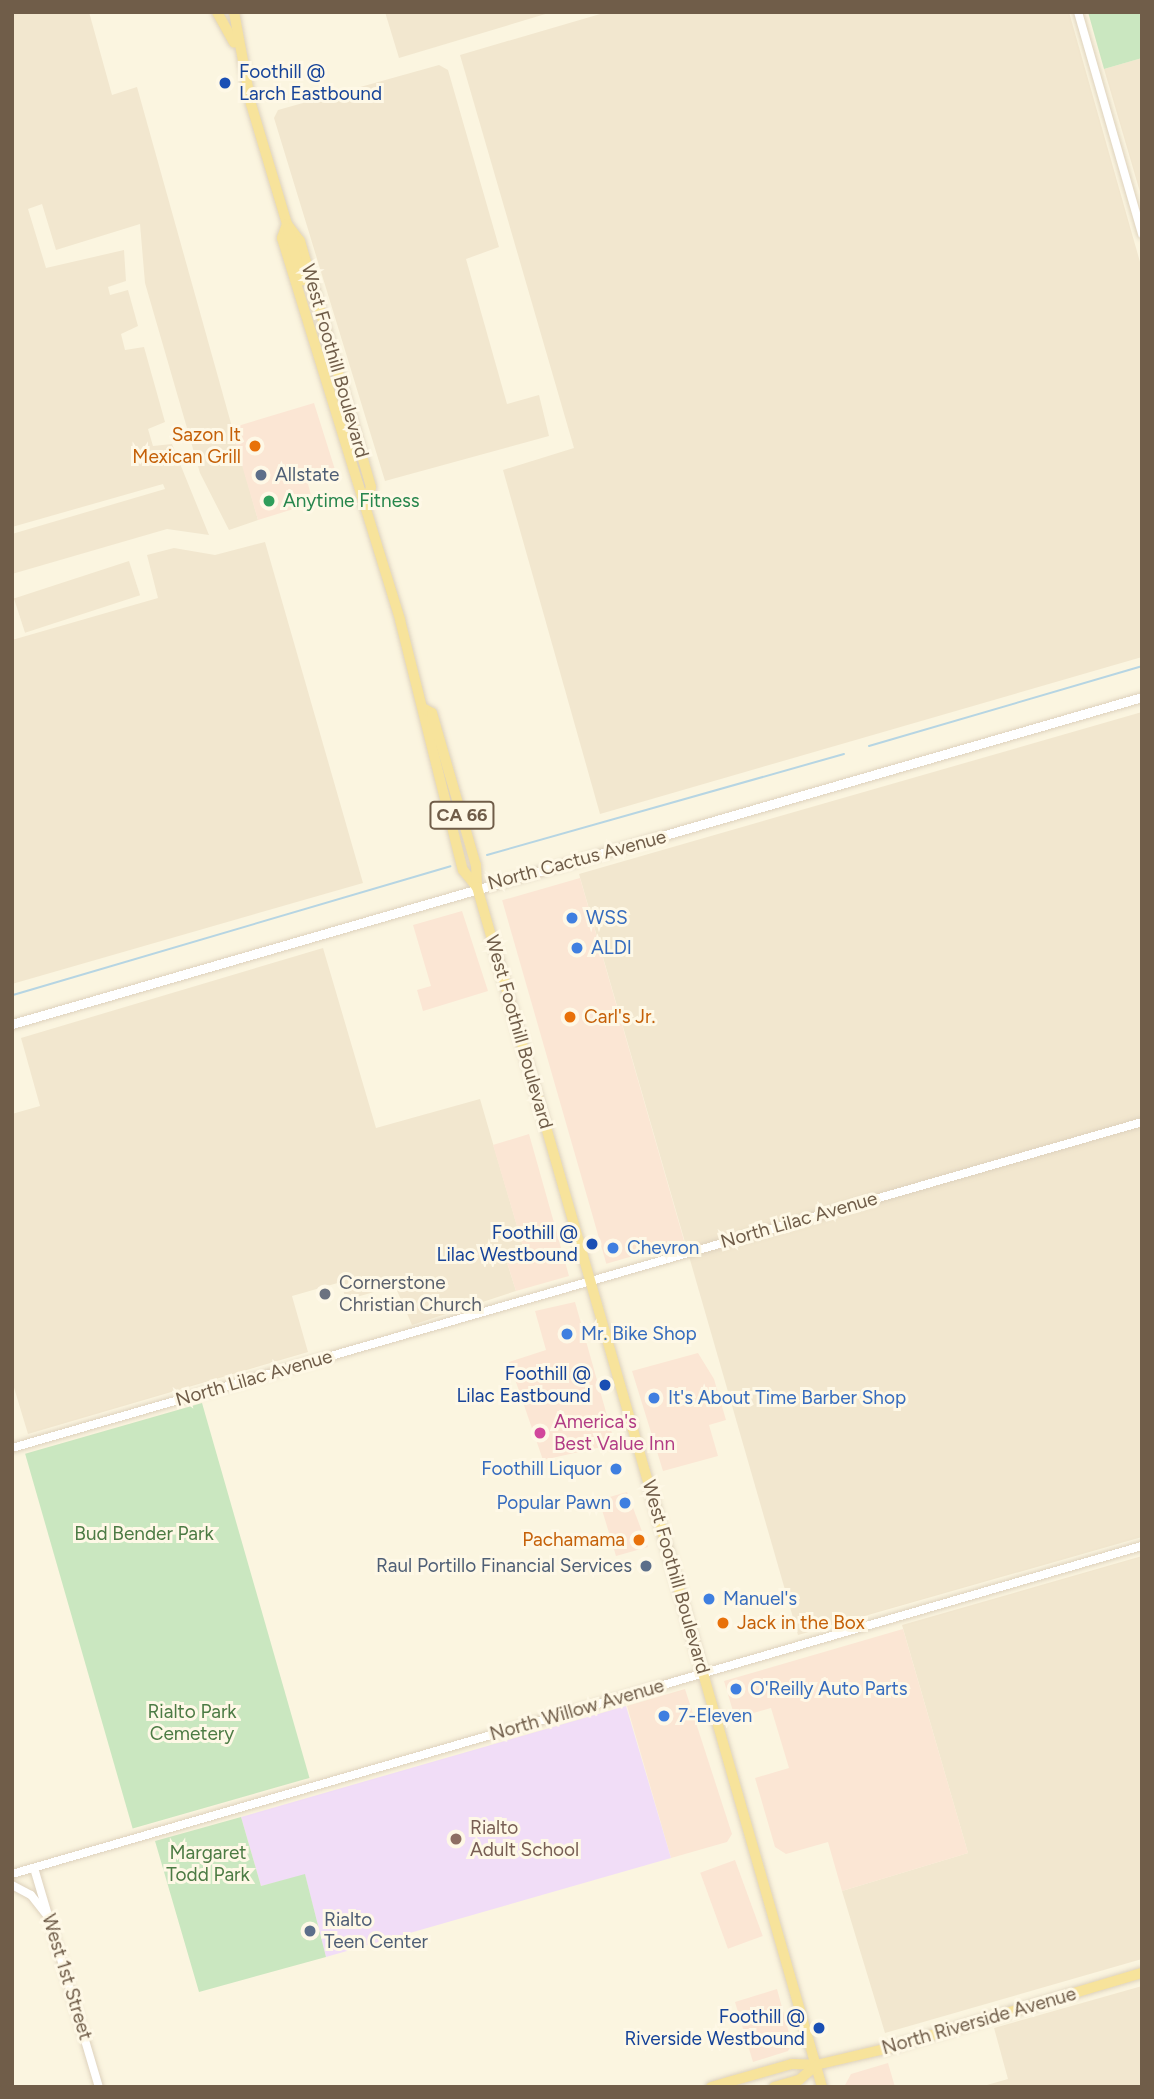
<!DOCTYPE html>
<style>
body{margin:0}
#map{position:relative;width:1154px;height:2099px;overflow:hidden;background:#fbf5e0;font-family:Figtree,sans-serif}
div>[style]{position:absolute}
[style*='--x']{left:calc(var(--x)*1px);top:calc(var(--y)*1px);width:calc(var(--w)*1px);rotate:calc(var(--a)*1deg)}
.residential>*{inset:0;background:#f2e7cf;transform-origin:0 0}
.commercial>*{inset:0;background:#fbe6d4;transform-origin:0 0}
.education>*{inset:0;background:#f1ddf7}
.green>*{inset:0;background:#cae7c0;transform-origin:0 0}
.stream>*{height:2px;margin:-1px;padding:0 1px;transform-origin:1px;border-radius:1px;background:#b6d5e3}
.roads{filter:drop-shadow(0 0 2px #ded2bd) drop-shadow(0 0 2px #ded2bd)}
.tertiary>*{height:8px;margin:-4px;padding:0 4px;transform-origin:4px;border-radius:4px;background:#fff}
.secondary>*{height:9px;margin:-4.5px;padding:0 4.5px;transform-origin:4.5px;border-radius:4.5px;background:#fff}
.primary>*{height:10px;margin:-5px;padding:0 5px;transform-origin:5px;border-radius:5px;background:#f7e39b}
.dots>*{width:19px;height:19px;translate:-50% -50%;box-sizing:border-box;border:4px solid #fef8e6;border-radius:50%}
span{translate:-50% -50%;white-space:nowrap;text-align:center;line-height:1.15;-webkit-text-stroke:6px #fef8e6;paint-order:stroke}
.shield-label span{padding:2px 5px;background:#fef8e6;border:2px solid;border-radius:5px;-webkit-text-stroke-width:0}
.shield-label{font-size:18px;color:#705d49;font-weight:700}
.transit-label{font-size:19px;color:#164399}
.left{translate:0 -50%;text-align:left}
.right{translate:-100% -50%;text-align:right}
.street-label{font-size:19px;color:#705d49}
.food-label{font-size:19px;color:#c56008}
.service-label{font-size:19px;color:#4e5e75}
.leisure-label{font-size:19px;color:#27864d}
.shop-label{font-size:19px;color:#366cbe}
.worship-label{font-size:19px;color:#5b616d}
.hotel-label{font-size:19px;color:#b23c85}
.park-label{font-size:19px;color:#4c7b44}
.education-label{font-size:19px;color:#785e54}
.frame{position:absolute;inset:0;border:14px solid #705d49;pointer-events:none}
</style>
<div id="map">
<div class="residential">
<i style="clip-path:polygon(12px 12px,89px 12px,112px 95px,137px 87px,258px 520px,229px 530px,200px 473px,145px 283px,140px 224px,56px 250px,42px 204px,28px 209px,46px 268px,124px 250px,126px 281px,108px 287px,110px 295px,128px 290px,138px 326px,121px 334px,125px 350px,144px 347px,165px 422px,148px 429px,153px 446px,172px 444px,209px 535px,167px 529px,12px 574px,12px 534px,165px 489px,163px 484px,12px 527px)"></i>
<i style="clip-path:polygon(385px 12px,552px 12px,399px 58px)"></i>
<i style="clip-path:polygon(607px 12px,1069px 12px,1142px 269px,1142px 657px,600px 814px,503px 470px,574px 448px,460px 55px)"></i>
<i style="clip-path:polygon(1142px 58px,1142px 199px,1104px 69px)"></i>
<i style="clip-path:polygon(439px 65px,448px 70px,499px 247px,466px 259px,507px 404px,539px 395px,549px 436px,385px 481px,274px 118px,278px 110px)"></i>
<i style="clip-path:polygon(265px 542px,363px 883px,12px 984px,12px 640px,158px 598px,147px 555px,174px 548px,215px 555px)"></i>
<i style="left:129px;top:561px;width:36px;height:121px;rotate:72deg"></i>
<i style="clip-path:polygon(1142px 712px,1142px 1537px,798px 1635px,579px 874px)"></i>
<i style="clip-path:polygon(323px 948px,376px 1128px,480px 1099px,524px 1250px,505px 1256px,516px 1291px,412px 1325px,395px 1286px,346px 1300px,341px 1282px,292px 1296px,308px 1352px,28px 1434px,12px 1381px,12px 1114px,40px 1106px,21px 1038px)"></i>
<i style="clip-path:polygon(1142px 1556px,1142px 1959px,885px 2033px,842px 1891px,968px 1853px,902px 1625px)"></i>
<i style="clip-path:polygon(1142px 1986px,1142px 2087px,980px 2087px,1008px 2079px,994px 2028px)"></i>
</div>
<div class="commercial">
<i style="clip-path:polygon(314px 403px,337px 476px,308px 484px,313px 503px,258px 520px,231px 428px)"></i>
<i style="left:580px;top:878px;width:378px;height:81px;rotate:74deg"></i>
<i style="clip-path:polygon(462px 911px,488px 991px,423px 1011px,417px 990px,431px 986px,413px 925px)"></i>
<i style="clip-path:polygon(529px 1134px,569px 1276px,516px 1291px,505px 1256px,524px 1250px,493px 1145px)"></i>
<i style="clip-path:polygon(575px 1302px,615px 1444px,543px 1460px,509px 1362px,546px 1350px,535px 1311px)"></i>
<i style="clip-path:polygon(698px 1353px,714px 1379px,726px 1420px,709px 1425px,718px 1456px,663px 1471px,632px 1371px)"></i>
<i style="clip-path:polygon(627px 1492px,648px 1547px,616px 1556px,599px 1500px)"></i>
<i style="clip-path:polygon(903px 1629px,968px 1853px,842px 1891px,828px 1842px,786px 1854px,775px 1847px,755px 1778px,789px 1768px,771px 1708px,735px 1718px,724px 1681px)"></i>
<i style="clip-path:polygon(685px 1689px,732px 1834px,727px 1842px,671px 1858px,627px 1706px)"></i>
<i style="left:735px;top:1860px;width:81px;height:37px;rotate:70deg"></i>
<i style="clip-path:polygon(777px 1989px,792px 2044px,788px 2051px,753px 2062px,735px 2002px)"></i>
<i style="clip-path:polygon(888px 2063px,895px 2087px,844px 2087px,851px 2074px)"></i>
</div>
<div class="education">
<i style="clip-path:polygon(626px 1706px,671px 1858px,326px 1957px,305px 1875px,261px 1886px,241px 1817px)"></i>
</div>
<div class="green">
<i style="clip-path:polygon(1088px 12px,1142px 12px,1142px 58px,1104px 69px)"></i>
<i style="left:202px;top:1403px;width:390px;height:184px;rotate:74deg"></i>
<i style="clip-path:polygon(241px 1817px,261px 1886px,305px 1874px,326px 1957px,199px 1992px,155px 1841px)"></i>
</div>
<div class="stream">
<i style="--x:869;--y:746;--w:284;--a:-16.3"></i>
<i style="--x:487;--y:855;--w:371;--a:-15.8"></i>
<i style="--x:13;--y:995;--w:456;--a:-16.4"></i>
</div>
<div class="roads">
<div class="tertiary">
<i style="--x:1078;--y:12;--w:231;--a:73.9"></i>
<i style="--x:12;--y:1448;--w:1176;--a:-16.09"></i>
<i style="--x:34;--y:1868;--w:228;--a:73.5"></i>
<i style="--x:12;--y:1874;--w:1177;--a:-16.19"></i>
<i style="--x:12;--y:1885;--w:21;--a:28"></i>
<i style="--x:31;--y:1895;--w:24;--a:52"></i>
</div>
<div class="secondary">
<i style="--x:12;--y:1024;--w:1176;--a:-16.14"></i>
</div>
<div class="primary">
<i style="--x:217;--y:12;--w:35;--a:61"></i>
<i style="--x:234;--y:12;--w:94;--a:79.5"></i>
<i style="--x:251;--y:104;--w:125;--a:73.3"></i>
<i style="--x:287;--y:224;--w:21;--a:53"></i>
<i style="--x:300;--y:241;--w:256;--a:73.9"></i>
<i style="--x:371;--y:487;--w:16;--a:108"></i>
<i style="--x:287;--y:224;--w:15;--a:110"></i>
<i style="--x:282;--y:238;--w:400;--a:72.8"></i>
<i style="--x:400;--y:620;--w:258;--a:75.9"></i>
<i style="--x:463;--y:870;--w:22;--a:51"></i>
<i style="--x:288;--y:228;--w:54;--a:74.9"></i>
<i style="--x:302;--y:280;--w:10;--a:6"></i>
<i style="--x:423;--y:708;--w:10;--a:29"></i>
<i style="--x:432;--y:713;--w:158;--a:73.9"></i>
<i style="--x:476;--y:865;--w:22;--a:87"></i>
<i style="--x:477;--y:887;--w:1249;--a:73.96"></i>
<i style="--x:711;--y:2087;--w:84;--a:-15.9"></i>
<i style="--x:792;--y:2064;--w:24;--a:2"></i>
<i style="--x:816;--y:2065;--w:71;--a:-13.1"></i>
<i style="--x:885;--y:2049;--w:268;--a:-16.5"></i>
<i style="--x:774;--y:2087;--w:26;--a:-16"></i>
<i style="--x:799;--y:2080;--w:23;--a:-41"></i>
</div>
</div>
<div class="dots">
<i style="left:225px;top:83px;background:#1a4fb4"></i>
<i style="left:255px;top:446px;background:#e8710a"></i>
<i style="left:261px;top:475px;background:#5c6f8a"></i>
<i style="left:269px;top:501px;background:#2e9e5b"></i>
<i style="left:572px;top:918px;background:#3f7fe0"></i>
<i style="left:577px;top:948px;background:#3f7fe0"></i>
<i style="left:570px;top:1017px;background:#e8710a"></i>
<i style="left:592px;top:1244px;background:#1a4fb4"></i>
<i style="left:613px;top:1248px;background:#3f7fe0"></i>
<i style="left:325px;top:1294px;background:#6b7280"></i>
<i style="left:567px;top:1334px;background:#3f7fe0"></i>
<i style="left:605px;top:1385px;background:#1a4fb4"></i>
<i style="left:654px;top:1398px;background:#3f7fe0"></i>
<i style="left:540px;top:1433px;background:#d1479c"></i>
<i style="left:616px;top:1469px;background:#3f7fe0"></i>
<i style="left:625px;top:1503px;background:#3f7fe0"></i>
<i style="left:639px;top:1540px;background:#e8710a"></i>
<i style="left:646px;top:1566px;background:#5c6f8a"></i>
<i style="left:709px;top:1599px;background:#3f7fe0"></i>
<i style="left:723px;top:1623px;background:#e8710a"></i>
<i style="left:736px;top:1689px;background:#3f7fe0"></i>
<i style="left:664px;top:1716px;background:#3f7fe0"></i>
<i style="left:456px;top:1839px;background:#8d6e63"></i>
<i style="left:310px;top:1931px;background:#5c6f8a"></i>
<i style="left:819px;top:2028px;background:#1a4fb4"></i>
</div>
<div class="shield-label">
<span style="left:462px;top:815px">CA 66</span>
</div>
<div class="transit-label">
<span class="left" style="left:239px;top:83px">Foothill @<br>Larch Eastbound</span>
<span class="right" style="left:578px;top:1244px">Foothill @<br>Lilac Westbound</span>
<span class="right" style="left:591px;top:1385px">Foothill @<br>Lilac Eastbound</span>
<span class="right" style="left:805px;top:2028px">Foothill @<br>Riverside Westbound</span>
</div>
<div class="street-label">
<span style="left:335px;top:361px;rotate:74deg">West Foothill Boulevard</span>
<span style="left:577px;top:860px;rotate:-15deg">North Cactus Avenue</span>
<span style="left:519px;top:1032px;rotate:74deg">West Foothill Boulevard</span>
<span style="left:799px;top:1220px;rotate:-16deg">North Lilac Avenue</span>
<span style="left:254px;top:1378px;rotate:-16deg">North Lilac Avenue</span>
<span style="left:676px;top:1577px;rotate:74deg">West Foothill Boulevard</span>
<span style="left:577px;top:1710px;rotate:-16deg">North Willow Avenue</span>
<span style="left:67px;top:1977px;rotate:73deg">West 1st Street</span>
<span style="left:979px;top:2021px;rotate:-16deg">North Riverside Avenue</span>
</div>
<div class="food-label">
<span class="right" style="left:241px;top:446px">Sazon It<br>Mexican Grill</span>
<span class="left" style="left:584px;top:1017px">Carl's Jr.</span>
<span class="right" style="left:625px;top:1540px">Pachamama</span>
<span class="left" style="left:737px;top:1623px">Jack in the Box</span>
</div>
<div class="service-label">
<span class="left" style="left:275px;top:475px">Allstate</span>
<span class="right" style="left:632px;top:1566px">Raul Portillo Financial Services</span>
<span class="left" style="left:324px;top:1931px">Rialto<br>Teen Center</span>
</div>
<div class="leisure-label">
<span class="left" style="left:283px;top:501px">Anytime Fitness</span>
</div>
<div class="shop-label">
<span class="left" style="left:586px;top:918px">WSS</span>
<span class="left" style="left:591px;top:948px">ALDI</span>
<span class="left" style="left:627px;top:1248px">Chevron</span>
<span class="left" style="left:581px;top:1334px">Mr. Bike Shop</span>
<span class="left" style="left:668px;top:1398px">It's About Time Barber Shop</span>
<span class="right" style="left:602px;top:1469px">Foothill Liquor</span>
<span class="right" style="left:611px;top:1503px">Popular Pawn</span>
<span class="left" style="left:723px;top:1599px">Manuel's</span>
<span class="left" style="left:750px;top:1689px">O'Reilly Auto Parts</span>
<span class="left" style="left:678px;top:1716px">7-Eleven</span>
</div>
<div class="worship-label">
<span class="left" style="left:339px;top:1294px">Cornerstone<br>Christian Church</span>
</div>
<div class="hotel-label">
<span class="left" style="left:554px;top:1433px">America's<br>Best Value Inn</span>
</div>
<div class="park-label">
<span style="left:144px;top:1534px">Bud Bender Park</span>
<span style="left:192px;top:1723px">Rialto Park<br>Cemetery</span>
<span style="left:208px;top:1864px">Margaret<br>Todd Park</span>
</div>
<div class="education-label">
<span class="left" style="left:470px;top:1839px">Rialto<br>Adult School</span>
</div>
<div class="frame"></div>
</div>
